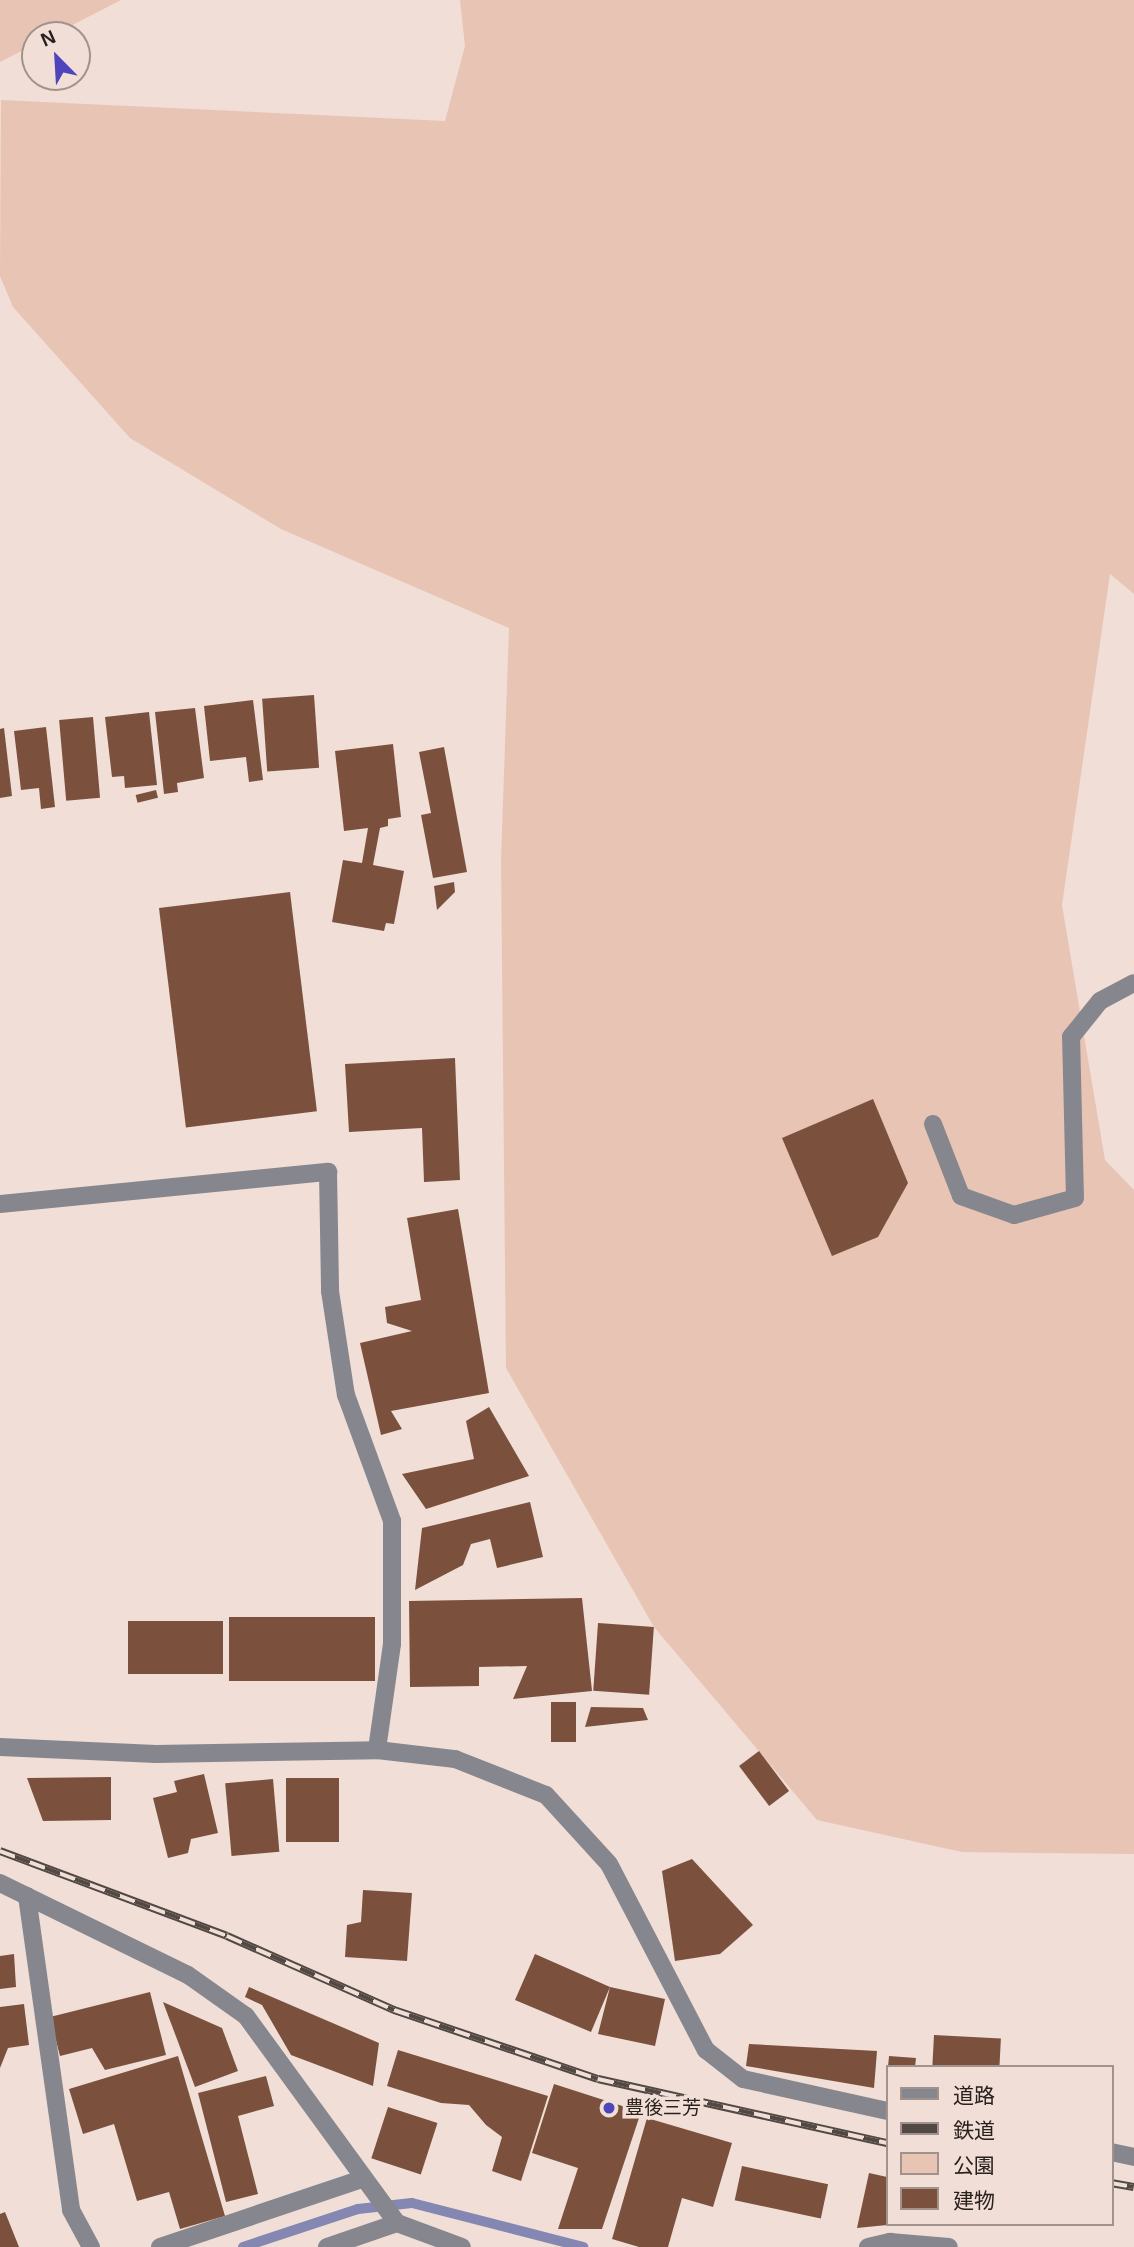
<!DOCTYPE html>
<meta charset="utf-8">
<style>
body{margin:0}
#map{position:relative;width:1134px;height:2247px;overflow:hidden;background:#f1ded6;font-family:Helvetica,"Noto Sans JP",sans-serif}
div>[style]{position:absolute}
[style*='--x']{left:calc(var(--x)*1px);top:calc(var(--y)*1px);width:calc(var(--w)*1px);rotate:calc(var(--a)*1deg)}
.green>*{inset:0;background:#e8c4b5}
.stream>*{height:10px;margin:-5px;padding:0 5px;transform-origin:5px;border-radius:5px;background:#8387b1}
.building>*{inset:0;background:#7b513e;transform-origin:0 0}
.minor>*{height:18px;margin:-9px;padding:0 9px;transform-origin:9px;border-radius:9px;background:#86878e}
.rail>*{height:8px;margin-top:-4px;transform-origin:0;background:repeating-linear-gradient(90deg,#f1ded6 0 16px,#524844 0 32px);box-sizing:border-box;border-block:2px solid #524844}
.dots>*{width:19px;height:19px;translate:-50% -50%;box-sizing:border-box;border:4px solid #f1ded6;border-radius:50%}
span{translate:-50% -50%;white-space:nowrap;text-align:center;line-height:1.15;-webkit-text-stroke:7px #f1ded6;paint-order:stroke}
.poi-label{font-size:19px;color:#28211e}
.left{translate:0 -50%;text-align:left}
.legend{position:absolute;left:886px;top:2065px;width:228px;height:161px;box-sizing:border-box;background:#f1ded6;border:2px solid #a1928c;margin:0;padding:9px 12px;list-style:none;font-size:21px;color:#28211e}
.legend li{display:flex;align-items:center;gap:14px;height:35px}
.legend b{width:35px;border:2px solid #a1928c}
.north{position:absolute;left:21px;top:21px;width:70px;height:70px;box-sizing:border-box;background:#f1ded6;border:2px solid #a1928c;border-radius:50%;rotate:336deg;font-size:19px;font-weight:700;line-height:28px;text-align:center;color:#28211e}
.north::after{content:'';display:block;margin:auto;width:24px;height:32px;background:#4e45bc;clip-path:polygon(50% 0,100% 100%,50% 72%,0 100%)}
</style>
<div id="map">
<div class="green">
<i style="clip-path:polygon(0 0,121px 0,53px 35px,35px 35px,35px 44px,0 62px)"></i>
<i style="clip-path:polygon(460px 0,1134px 0,1134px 594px,1110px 574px,1062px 905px,1105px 1160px,1134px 1190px,1134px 1854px,962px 1852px,817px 1820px,654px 1627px,506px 1368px,501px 860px,509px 628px,281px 529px,130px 438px,13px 307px,0 276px,1px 100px,445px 121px,465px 46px)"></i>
</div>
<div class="stream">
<i style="--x:243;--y:2247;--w:121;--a:-18.3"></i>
<i style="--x:358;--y:2209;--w:54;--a:-6.3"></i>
<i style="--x:412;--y:2203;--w:177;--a:14.4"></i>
</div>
<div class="building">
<i style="left:314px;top:695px;width:73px;height:52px;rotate:86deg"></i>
<i style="clip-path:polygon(253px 700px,263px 780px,249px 782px,246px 757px,210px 761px,204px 706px)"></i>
<i style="clip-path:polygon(195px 708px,204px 778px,177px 783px,178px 792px,164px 794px,155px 712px)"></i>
<i style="clip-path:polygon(149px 712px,157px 785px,125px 788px,124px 776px,112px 777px,105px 717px)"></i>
<i style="left:93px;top:717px;width:81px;height:34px;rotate:85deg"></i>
<i style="clip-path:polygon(46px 727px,55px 807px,41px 809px,39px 788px,21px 790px,14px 731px)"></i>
<i style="clip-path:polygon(4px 728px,12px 796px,0 798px,0 729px)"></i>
<i style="clip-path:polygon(393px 744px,401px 817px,388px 819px,388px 826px,380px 828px,373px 865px,404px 871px,394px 924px,386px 923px,384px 931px,332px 922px,343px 860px,362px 863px,368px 828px,344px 831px,335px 751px)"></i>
<i style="clip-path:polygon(444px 747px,467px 872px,433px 878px,421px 815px,431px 813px,419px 752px)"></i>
<i style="left:156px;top:790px;width:8px;height:21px;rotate:76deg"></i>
<i style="clip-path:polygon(454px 882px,455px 892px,437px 910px,434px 886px)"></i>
<i style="left:290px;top:892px;width:221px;height:132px;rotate:83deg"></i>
<i style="clip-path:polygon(455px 1058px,460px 1180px,424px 1182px,422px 1128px,349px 1132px,345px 1064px)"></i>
<i style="clip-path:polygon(873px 1099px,908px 1183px,878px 1237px,832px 1256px,782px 1138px)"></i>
<i style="clip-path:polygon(458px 1209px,489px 1393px,391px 1411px,402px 1429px,381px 1435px,360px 1343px,412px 1331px,387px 1323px,385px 1307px,421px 1300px,407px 1218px)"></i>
<i style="clip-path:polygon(489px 1407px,529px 1476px,426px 1509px,402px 1474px,474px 1459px,466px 1421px)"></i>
<i style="clip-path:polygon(530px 1502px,543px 1557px,497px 1568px,490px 1539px,471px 1544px,463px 1565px,415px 1590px,422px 1528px)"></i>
<i style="clip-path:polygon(582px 1598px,592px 1691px,513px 1699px,527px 1666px,479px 1667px,479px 1686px,410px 1687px,409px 1601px)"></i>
<i style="left:375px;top:1617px;width:64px;height:146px;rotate:90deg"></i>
<i style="left:128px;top:1621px;width:95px;height:53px"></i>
<i style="left:598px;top:1623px;width:56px;height:68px;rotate:4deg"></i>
<i style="left:551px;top:1702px;width:25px;height:40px"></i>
<i style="clip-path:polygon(591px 1707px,643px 1708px,648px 1720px,585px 1727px)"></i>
<i style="left:759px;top:1751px;width:50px;height:25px;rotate:53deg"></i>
<i style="clip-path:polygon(204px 1774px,218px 1833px,191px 1839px,188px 1853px,168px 1858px,153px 1798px,177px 1792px,174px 1781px)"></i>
<i style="clip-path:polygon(111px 1777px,111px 1820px,43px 1821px,27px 1778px)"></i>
<i style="left:339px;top:1778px;width:64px;height:53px;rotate:90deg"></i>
<i style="left:273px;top:1779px;width:73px;height:48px;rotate:85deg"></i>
<i style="clip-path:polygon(692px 1859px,753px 1925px,720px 1954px,675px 1961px,662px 1871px)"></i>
<i style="clip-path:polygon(363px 1890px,412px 1893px,407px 1961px,345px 1957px,347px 1925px,361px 1922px)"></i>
<i style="clip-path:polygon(14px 1954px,16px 1987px,0 1989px,0 1956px)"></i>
<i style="clip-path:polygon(535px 1954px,610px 1987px,665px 1999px,655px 2046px,598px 2034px,610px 1987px,591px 2032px,515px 2000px)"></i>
<i style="clip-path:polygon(249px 1987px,379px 2043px,373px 2086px,291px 2055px,262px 2005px,245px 1997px)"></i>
<i style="clip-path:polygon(150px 1992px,166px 2055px,105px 2070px,92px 2048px,60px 2056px,50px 2017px)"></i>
<i style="clip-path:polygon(163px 2002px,222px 2028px,238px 2071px,195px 2087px)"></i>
<i style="clip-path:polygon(24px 2004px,29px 2045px,8px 2048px,0 2068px,0 2007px)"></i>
<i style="left:934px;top:2035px;width:67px;height:32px;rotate:3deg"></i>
<i style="clip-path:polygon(749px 2044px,877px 2051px,874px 2088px,746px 2066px)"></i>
<i style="clip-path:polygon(398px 2050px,548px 2096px,521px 2181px,492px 2171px,502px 2137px,486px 2125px,469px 2105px,441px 2103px,387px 2086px)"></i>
<i style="clip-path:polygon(178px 2056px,225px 2216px,180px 2229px,169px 2192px,137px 2201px,114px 2124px,83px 2134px,69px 2089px)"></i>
<i style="clip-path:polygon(889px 2056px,916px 2058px,915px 2067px,888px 2067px)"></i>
<i style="clip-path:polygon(266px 2076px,274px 2106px,238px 2116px,258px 2194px,226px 2202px,198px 2093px)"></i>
<i style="clip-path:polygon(554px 2084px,641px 2112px,602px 2229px,558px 2229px,578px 2168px,532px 2153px)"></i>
<i style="left:388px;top:2107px;width:52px;height:54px;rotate:18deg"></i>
<i style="clip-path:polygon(647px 2118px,732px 2143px,713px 2207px,682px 2198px,668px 2247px,639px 2247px,612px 2239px)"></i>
<i style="left:742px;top:2166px;width:88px;height:35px;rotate:12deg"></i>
<i style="clip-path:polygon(869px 2173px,887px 2177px,887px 2225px,857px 2228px)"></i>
<i style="clip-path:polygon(5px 2212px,19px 2247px,0 2247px,0 2214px)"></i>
</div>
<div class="minor">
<i style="--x:933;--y:1124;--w:77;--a:68.7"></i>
<i style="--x:961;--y:1196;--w:56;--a:19.7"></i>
<i style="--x:1014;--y:1215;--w:63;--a:-15.6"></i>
<i style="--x:1075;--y:1198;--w:161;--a:-91.4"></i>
<i style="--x:1071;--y:1037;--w:46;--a:-51.1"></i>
<i style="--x:1100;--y:1001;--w:38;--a:-28"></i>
<i style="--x:0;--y:1204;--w:330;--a:-5.6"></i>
<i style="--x:328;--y:1172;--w:119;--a:89"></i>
<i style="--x:330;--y:1291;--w:105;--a:81.3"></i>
<i style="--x:346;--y:1395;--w:134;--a:69.9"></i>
<i style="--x:392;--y:1521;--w:123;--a:90"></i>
<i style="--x:392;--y:1644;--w:107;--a:98.1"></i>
<i style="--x:0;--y:1747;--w:156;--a:2.6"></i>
<i style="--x:156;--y:1754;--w:221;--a:-1"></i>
<i style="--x:377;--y:1750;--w:79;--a:6.6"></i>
<i style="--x:455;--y:1759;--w:98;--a:21.6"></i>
<i style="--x:546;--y:1795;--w:93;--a:47.6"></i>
<i style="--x:609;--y:1864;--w:210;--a:62.5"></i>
<i style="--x:706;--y:2050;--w:47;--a:38.1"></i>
<i style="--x:743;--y:2079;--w:148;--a:12.5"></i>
<i style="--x:0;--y:1883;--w:209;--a:26.1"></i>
<i style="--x:188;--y:1975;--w:71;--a:35.3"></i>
<i style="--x:246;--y:2016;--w:256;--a:53.9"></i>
<i style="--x:397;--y:2223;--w:69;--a:20.3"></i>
<i style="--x:27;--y:1896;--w:317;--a:82"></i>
<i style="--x:71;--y:2210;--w:42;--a:61.6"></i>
<i style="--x:1111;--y:2152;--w:24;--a:12"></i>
<i style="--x:160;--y:2247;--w:213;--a:-18.6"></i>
<i style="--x:327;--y:2247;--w:74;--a:-18.9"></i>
<i style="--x:868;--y:2247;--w:23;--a:-13"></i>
<i style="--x:890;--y:2242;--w:59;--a:4.8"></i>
</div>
<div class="rail">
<i style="--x:0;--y:1851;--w:242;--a:20.5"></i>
<i style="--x:227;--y:1936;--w:183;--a:23.9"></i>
<i style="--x:394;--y:2010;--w:215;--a:18.7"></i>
<i style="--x:598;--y:2079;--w:296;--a:12.5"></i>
<i style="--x:1111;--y:2183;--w:23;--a:10"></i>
</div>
<div class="dots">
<i style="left:609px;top:2108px;background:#4e45bc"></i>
</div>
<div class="poi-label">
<span class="left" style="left:625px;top:2108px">豊後三芳</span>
</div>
<ul class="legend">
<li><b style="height:9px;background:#86878e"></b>道路</li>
<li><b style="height:9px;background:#524844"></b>鉄道</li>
<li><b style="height:19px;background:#e8c4b5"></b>公園</li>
<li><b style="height:19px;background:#7b513e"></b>建物</li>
</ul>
<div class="north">N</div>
</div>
